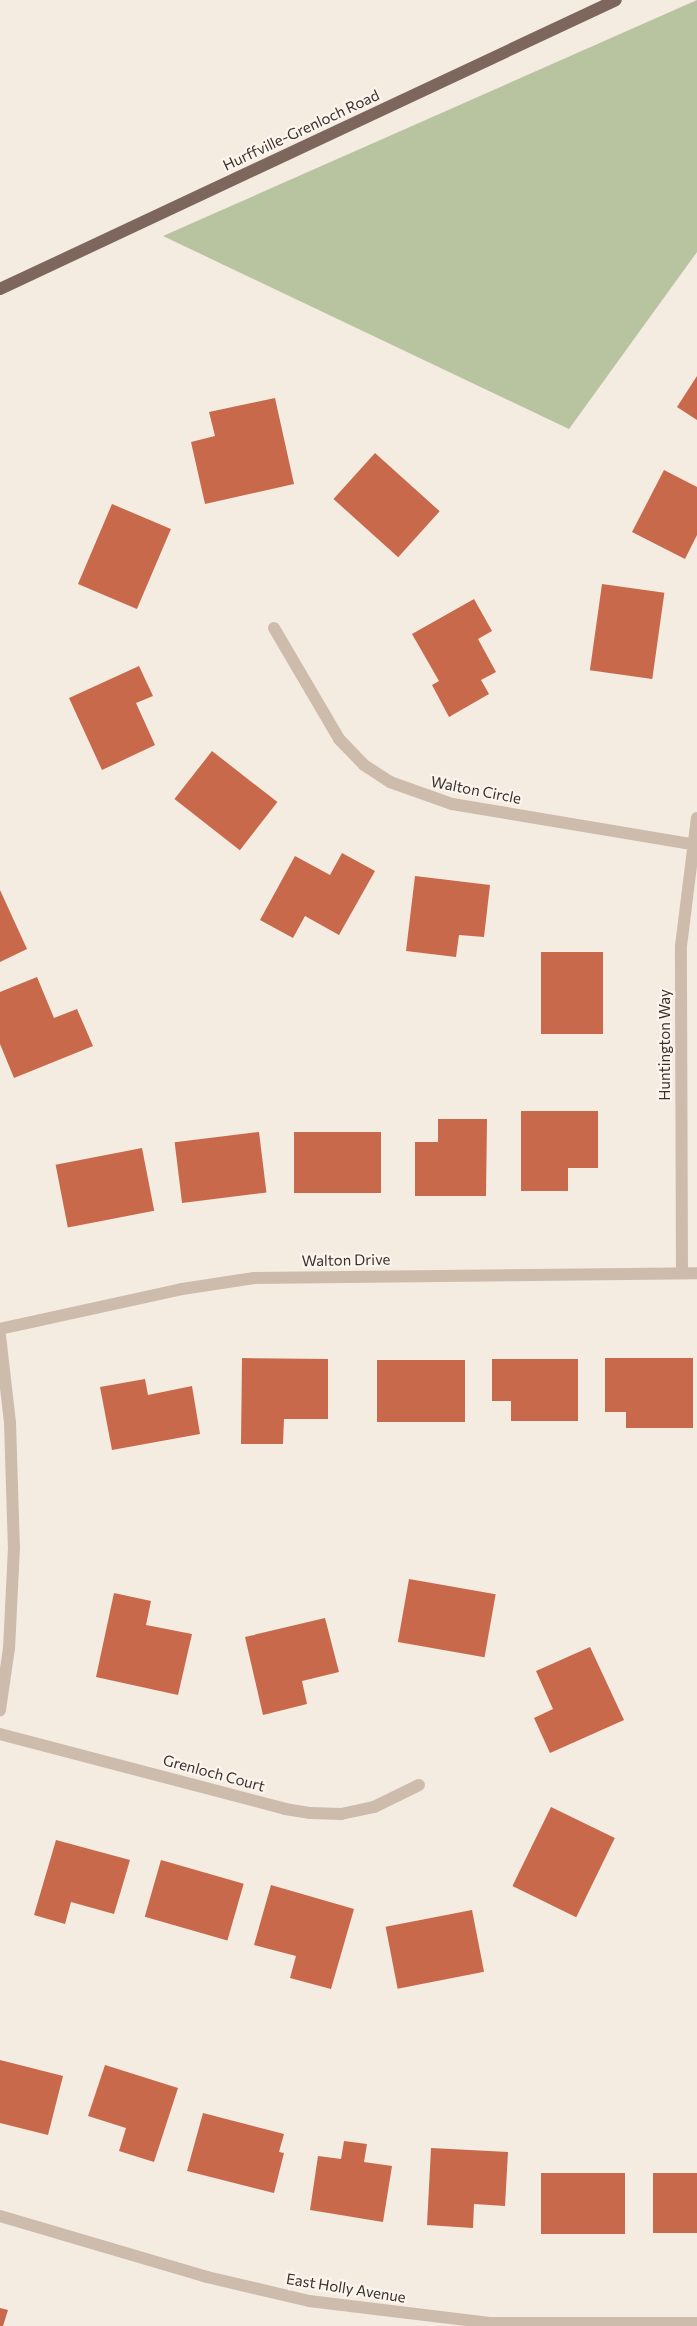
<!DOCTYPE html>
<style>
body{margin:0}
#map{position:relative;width:697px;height:2326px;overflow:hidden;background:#f4ebe1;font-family:Commissioner,sans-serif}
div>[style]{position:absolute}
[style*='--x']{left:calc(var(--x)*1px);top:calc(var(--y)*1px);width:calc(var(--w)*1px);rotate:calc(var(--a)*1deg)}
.green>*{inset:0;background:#b8c4a0}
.building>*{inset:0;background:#c8694b;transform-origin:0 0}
.minor>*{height:12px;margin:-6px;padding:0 6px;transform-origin:6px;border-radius:6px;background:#cdbbac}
.major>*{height:12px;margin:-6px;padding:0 6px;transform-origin:6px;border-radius:6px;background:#7d675c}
span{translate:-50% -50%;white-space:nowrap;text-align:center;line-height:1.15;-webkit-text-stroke:4.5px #fbf5ee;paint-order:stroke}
.street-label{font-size:15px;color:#3b302b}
</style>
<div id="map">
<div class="green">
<i style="clip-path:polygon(697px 0,697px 252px,569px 429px,163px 236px)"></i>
</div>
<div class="building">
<i style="clip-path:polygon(697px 376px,697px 420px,677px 407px)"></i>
<i style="clip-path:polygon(275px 398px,294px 484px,205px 504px,191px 442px,215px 436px,209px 412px)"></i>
<i style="left:375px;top:453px;width:87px;height:62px;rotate:42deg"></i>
<i style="clip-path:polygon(664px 470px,697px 487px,697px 535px,685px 559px,632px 532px)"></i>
<i style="left:112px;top:504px;width:64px;height:87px;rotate:23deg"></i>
<i style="left:602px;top:584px;width:63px;height:87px;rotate:8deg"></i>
<i style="clip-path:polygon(474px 599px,492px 631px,478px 639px,496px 672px,481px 680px,489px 694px,449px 717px,432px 685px,439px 681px,412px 634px)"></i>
<i style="clip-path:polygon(139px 666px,153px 696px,136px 703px,155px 745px,102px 770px,69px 698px)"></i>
<i style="left:212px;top:751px;width:83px;height:61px;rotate:38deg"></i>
<i style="clip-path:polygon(342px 853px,375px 871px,339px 935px,305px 916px,293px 938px,260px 920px,295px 856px,330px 875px)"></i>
<i style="clip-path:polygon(415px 876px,490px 885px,484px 937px,459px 935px,456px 957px,406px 951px)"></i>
<i style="clip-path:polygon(0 890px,27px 949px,0 962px)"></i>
<i style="left:541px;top:952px;width:62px;height:82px"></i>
<i style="clip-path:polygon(37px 977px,54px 1018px,77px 1009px,93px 1046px,14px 1078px,0 1044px,0 992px)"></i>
<i style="clip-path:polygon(521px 1111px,598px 1111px,598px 1168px,568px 1168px,568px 1191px,521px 1191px)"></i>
<i style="clip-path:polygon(438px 1119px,487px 1119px,486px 1196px,415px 1196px,415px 1142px,438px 1142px)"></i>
<i style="left:259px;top:1132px;width:61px;height:85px;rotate:83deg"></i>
<i style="left:294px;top:1132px;width:87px;height:61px"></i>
<i style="left:142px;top:1148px;width:64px;height:88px;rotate:79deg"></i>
<i style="clip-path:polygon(242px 1358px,328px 1359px,328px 1419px,284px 1419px,283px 1444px,241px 1444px)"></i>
<i style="clip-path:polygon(605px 1358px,693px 1358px,693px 1428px,626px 1428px,626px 1412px,605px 1412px)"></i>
<i style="clip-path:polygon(492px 1359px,578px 1359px,578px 1421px,511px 1421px,511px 1401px,492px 1401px)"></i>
<i style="left:377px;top:1360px;width:88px;height:62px"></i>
<i style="clip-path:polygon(145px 1379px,148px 1395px,192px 1386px,200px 1434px,112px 1450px,100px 1387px)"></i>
<i style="left:409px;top:1579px;width:88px;height:64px;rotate:10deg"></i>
<i style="clip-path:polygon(114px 1593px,151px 1601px,146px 1625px,192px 1634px,178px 1695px,96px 1677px)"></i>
<i style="clip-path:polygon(325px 1618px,339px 1672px,302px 1681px,307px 1704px,263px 1715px,245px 1637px)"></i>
<i style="clip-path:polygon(590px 1647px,624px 1720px,550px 1753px,534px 1718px,553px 1709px,536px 1671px)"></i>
<i style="left:551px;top:1807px;width:71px;height:88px;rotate:26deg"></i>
<i style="clip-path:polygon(56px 1840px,130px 1860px,114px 1914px,71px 1902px,65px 1924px,34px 1915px)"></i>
<i style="left:161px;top:1860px;width:86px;height:59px;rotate:16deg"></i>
<i style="clip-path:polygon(271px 1885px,354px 1909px,331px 1989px,290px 1978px,296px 1956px,254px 1945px)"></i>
<i style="left:472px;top:1910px;width:63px;height:88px;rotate:79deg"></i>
<i style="clip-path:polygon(0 2060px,63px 2076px,48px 2135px,0 2123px)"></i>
<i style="clip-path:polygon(105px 2065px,178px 2088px,154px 2162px,119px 2151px,126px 2128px,88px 2116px)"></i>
<i style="clip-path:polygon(203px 2113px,284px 2134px,279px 2152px,284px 2153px,274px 2193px,187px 2171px)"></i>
<i style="clip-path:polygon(344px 2141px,367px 2144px,364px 2162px,392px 2166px,383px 2222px,310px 2210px,318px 2156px,341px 2159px)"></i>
<i style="clip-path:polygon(431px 2148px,508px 2152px,505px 2206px,474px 2204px,473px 2228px,427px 2225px)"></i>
<i style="left:541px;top:2173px;width:84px;height:61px"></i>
<i style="left:653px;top:2173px;width:44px;height:60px"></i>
<i style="clip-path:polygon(0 2308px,8px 2310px,3px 2326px,0 2326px)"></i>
</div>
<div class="minor">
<i style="--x:274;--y:628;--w:129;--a:59.6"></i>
<i style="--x:339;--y:739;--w:36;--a:46"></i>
<i style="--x:364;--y:765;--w:31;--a:33"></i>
<i style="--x:390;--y:782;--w:66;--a:19.5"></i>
<i style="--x:452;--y:804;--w:243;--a:9.5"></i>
<i style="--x:682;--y:1273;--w:327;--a:-90.2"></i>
<i style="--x:681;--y:946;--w:129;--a:-82.9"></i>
<i style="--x:0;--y:1329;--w:186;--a:-12.4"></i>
<i style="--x:182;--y:1289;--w:73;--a:-8.7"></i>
<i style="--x:254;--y:1278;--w:443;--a:-0.6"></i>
<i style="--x:0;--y:1336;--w:88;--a:83.4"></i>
<i style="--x:10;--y:1423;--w:124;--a:88.2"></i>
<i style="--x:14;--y:1547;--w:101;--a:92.8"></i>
<i style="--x:9;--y:1648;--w:63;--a:98.3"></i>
<i style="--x:0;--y:1734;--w:295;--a:14.7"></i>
<i style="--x:285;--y:1809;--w:26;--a:9"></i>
<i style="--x:311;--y:1813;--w:30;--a:2"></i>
<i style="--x:341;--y:1814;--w:34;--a:-12"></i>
<i style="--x:374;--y:1807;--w:50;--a:-26.1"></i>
<i style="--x:0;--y:2216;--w:216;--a:16.4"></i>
<i style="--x:207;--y:2277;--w:105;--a:13.2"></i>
<i style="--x:309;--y:2301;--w:184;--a:6.9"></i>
<i style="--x:492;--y:2323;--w:205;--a:0"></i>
</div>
<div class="major">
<i style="--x:0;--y:289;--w:680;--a:-25.13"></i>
</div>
<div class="street-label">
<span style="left:301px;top:130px;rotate:-25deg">Hurffville-Grenloch Road</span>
<span style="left:476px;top:790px;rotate:11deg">Walton Circle</span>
<span style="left:665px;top:1045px;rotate:-90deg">Huntington Way</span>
<span style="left:346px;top:1260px;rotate:-1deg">Walton Drive</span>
<span style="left:214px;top:1773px;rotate:15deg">Grenloch Court</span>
<span style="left:346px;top:2288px;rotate:9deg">East Holly Avenue</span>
</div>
</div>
